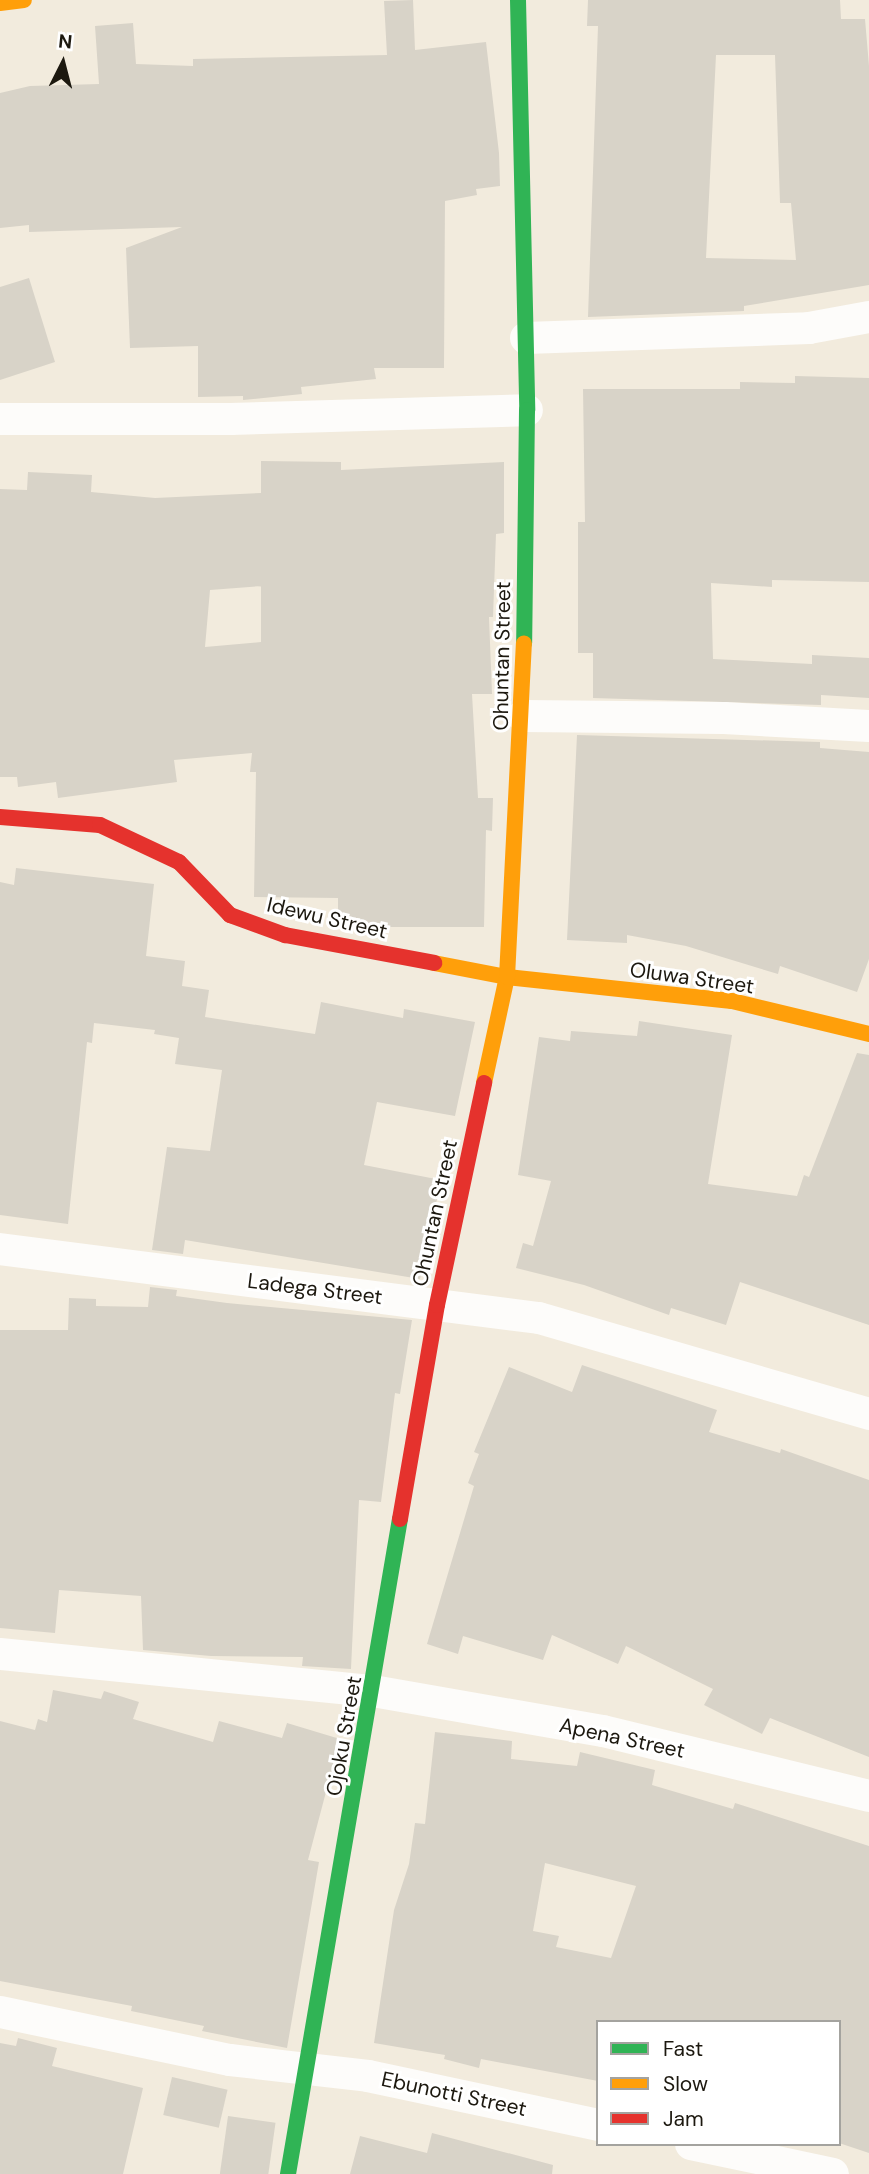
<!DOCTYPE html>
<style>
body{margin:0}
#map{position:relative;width:869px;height:2174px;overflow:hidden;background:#f2ebdd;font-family:"DM Sans",sans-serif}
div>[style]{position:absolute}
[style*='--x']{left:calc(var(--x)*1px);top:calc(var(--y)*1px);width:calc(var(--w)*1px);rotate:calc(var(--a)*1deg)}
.building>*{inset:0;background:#d8d3c8;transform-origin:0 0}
.street>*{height:32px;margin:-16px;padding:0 16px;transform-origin:16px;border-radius:16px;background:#fdfcfa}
.fast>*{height:16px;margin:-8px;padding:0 8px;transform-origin:8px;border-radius:8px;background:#30b455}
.slow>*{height:16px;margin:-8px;padding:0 8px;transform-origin:8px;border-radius:8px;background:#ff9f0a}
.jam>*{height:16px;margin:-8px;padding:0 8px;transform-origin:8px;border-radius:8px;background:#e5322d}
span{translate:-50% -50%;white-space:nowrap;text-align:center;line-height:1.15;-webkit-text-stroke:6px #fff;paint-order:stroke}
.street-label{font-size:21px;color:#1c180f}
.legend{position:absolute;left:596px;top:2020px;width:245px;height:126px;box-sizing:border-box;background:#fff;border:2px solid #a4a39f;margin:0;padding:9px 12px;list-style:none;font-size:21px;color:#1c180f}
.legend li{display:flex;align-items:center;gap:14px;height:35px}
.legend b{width:35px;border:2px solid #a4a39f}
.north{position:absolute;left:28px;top:28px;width:70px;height:70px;-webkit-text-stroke:5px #fff;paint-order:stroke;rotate:6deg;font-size:19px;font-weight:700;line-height:28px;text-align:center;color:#1c180f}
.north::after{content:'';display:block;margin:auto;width:24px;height:32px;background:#1c180f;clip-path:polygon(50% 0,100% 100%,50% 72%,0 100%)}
</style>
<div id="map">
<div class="building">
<i style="clip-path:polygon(413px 0,415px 50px,486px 42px,499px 153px,500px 186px,476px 189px,477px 195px,445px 201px,444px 368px,374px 368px,376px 379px,301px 387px,302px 394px,243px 400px,243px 396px,198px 397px,198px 346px,130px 348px,126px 248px,182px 227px,29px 232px,29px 225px,0 228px,0 93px,30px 86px,99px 84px,95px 26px,133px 23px,136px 64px,193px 66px,193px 59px,387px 55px,384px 1px)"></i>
<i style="clip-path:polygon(evenodd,588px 0,840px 0,841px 19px,865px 19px,869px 66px,869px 285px,744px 306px,744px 311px,588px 317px,598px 26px,587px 26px,588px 0,716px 55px,775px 55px,780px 203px,791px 203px,796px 260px,706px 258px,716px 55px)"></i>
<i style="clip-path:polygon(29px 278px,55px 362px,0 380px,0 287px)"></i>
<i style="clip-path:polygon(795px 376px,869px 378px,869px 582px,772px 580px,772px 587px,711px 583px,713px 659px,812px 664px,812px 655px,869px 658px,869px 698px,821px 695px,821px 705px,593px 698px,593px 653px,578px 653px,578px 522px,585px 522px,583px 389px,740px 389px,740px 382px,795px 383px)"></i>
<i style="clip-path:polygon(evenodd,261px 461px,341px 462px,341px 470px,504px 462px,504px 533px,496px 534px,493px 617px,489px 617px,492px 694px,472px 694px,478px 798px,493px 798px,492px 831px,486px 830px,484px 927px,359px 927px,338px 923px,338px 898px,254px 897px,256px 772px,250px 772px,252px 753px,174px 760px,177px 782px,58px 798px,56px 782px,18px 787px,17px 777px,0 777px,0 489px,27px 490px,28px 472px,92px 475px,91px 492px,155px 498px,261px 493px,261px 461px,261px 586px,261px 642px,205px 647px,210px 590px,261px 586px)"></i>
<i style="clip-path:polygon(577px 735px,820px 742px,820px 748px,869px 752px,869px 959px,857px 992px,780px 966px,778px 974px,686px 946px,627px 935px,627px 943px,567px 940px)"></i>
<i style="clip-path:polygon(16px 868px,154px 884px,146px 956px,185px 961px,182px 986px,209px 990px,205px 1017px,315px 1034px,321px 1002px,403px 1018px,404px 1009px,475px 1022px,455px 1116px,377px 1102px,364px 1165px,441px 1180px,420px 1279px,185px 1240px,183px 1254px,152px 1250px,167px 1147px,210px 1151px,222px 1070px,175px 1064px,179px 1038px,154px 1034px,155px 1030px,94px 1023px,92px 1043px,87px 1042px,68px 1224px,0 1215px,0 882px,14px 885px)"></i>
<i style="clip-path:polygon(639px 1021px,732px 1035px,708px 1184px,797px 1196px,804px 1175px,809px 1177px,857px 1053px,869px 1055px,869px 1325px,740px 1282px,726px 1325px,671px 1308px,669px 1315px,584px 1285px,516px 1268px,523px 1243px,533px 1246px,551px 1181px,518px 1175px,539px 1037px,570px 1041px,571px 1031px,637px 1036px)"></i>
<i style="clip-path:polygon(150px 1287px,177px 1290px,176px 1296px,227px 1303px,412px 1320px,400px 1394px,395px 1393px,381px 1502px,359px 1500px,351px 1669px,302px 1666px,303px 1657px,211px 1656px,143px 1650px,141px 1596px,59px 1590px,55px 1633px,0 1628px,0 1330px,68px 1330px,69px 1298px,96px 1299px,96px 1306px,148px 1307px)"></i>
<i style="clip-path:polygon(582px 1365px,717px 1410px,709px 1432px,780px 1453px,781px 1449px,869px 1480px,869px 1757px,770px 1718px,762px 1734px,704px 1705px,713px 1689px,626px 1646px,618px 1664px,552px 1635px,543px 1660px,463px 1636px,458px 1654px,427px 1644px,474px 1486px,468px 1483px,479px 1454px,474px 1452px,509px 1367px,572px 1392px)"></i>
<i style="clip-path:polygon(53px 1690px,101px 1699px,104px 1691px,139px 1702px,133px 1719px,213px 1742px,219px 1721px,282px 1738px,287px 1723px,340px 1739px,308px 1860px,319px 1862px,287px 2048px,202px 2031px,204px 2026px,131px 2011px,132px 2006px,0 1981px,0 1721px,35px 1730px,38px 1719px,47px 1722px)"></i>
<i style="clip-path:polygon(evenodd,435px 1732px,512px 1741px,511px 1759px,577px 1766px,580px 1752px,655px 1770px,652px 1785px,733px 1809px,735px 1803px,869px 1846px,869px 2153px,839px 2143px,839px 2022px,598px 2022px,598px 2081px,481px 2059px,479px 2068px,444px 2059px,445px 2055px,374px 2043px,394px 1910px,409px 1864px,415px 1823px,425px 1824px,435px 1732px,545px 1863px,636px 1886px,611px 1958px,556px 1947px,559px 1936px,533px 1931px,545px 1863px)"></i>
<i style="clip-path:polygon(18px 2038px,57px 2048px,52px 2066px,143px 2088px,123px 2174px,0 2174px,0 2043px,16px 2046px)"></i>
<i style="left:172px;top:2077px;width:57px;height:39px;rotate:13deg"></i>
<i style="left:228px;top:2116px;width:48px;height:59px;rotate:8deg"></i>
<i style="clip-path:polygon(432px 2133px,553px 2165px,552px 2174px,350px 2174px,360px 2136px,427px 2153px)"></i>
</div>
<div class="street">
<i style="--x:526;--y:338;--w:283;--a:-2"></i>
<i style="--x:809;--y:328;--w:61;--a:-10.4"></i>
<i style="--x:0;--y:419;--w:231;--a:0"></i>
<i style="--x:231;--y:419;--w:296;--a:-1.7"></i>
<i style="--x:523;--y:716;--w:201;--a:0.6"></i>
<i style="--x:724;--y:718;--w:145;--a:3.2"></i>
<i style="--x:0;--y:1249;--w:543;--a:7.3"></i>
<i style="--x:539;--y:1318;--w:344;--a:16.2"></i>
<i style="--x:0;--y:1654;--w:375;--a:5.7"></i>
<i style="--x:373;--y:1691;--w:233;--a:9.9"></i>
<i style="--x:603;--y:1731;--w:274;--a:13.7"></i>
<i style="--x:0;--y:2012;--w:235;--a:11.8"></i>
<i style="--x:230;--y:2060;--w:139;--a:6.6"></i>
<i style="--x:368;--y:2076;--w:235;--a:12"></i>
<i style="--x:691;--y:2144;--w:145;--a:11.9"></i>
</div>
<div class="fast">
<i style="--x:518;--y:0;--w:410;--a:88.7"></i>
<i style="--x:527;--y:410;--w:233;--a:90.7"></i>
<i style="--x:288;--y:2174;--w:665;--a:-80.3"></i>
</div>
<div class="slow">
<i style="--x:0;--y:3;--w:24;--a:-7"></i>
<i style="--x:434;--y:963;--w:74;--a:10.9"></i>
<i style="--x:507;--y:977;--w:226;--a:6.1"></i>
<i style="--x:732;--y:1001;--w:141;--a:13.5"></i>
<i style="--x:484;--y:1083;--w:108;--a:-77.8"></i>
<i style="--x:507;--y:977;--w:334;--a:-87.1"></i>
</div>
<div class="jam">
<i style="--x:0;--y:817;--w:100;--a:4.6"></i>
<i style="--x:100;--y:825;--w:87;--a:25.1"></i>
<i style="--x:179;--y:862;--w:74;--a:46.1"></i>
<i style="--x:230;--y:915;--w:59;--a:20"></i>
<i style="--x:285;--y:935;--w:152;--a:10.6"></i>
<i style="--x:400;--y:1519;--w:217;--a:-80.2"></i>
<i style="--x:437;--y:1305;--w:227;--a:-78"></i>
</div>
<div class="street-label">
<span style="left:502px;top:656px;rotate:-89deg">Ohuntan Street</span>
<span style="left:327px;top:918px;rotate:13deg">Idewu Street</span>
<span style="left:692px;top:978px;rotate:8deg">Oluwa Street</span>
<span style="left:435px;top:1213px;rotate:-78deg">Ohuntan Street</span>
<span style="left:315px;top:1289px;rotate:7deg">Ladega Street</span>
<span style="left:344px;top:1736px;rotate:-80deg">Ojoku Street</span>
<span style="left:622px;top:1738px;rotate:12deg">Apena Street</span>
<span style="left:454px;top:2094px;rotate:12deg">Ebunotti Street</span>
</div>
<ul class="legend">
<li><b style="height:9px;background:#30b455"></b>Fast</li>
<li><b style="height:9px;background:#ff9f0a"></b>Slow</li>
<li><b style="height:9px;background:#e5322d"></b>Jam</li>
</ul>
<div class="north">N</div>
</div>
